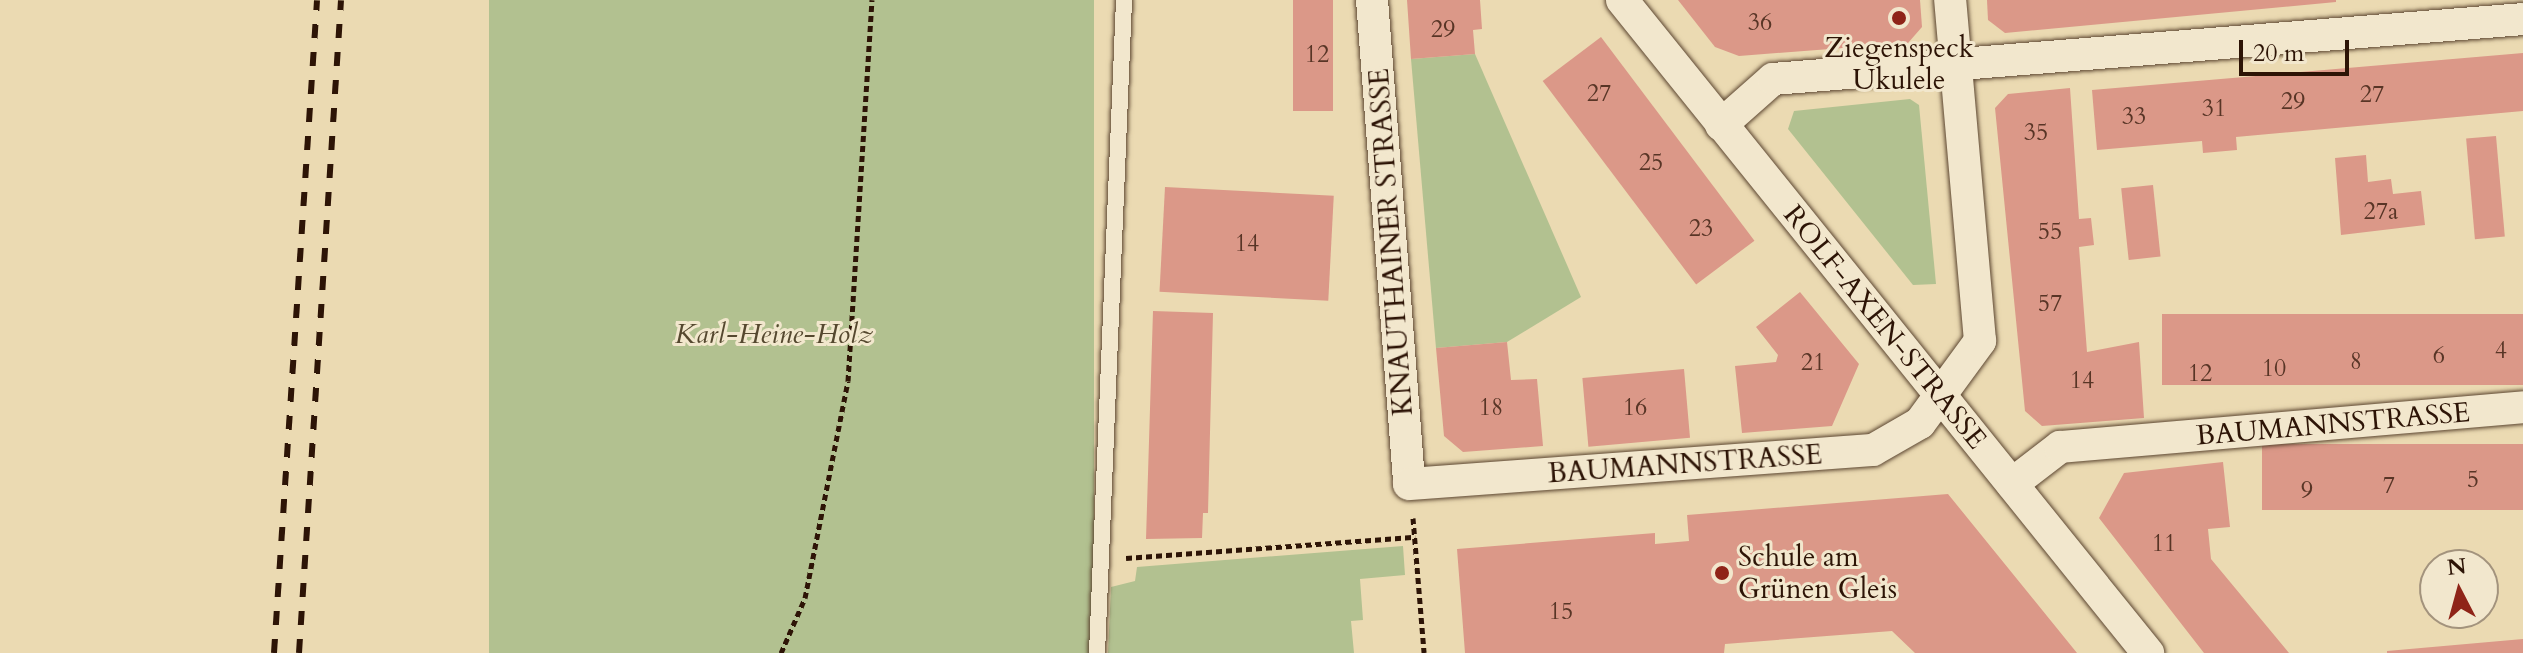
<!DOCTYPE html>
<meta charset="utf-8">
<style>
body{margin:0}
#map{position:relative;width:2523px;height:653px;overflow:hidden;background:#ebdab2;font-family:Cardo,serif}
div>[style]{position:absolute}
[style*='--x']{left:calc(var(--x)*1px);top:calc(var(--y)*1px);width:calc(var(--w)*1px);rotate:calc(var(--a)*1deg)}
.green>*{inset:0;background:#b2c190;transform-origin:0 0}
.building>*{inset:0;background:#db9888;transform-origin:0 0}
.path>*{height:5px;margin-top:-2.5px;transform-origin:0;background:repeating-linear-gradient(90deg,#2d1406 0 6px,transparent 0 10px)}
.roads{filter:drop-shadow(0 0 2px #5c4631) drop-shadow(0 0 2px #5c4631)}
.lane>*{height:16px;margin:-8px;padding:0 8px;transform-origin:8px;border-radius:8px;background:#f2e7cd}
.street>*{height:32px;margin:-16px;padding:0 16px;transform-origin:16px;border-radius:16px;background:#f2e7cd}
.rail>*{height:6px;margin-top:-3px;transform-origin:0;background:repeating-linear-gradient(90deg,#2d1406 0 14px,transparent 0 28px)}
.dots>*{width:22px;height:22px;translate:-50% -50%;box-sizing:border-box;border:4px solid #f2e7cd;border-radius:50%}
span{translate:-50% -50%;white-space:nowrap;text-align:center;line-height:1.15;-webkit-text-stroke:6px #f2e7cd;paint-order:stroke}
.number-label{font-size:24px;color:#583526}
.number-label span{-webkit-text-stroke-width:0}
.poi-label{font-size:28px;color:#2d1406}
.left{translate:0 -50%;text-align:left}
.street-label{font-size:28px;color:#2d1406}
.park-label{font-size:28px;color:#55482f;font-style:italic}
.north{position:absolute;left:2419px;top:549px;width:80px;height:80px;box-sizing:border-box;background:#f2e7cd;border:2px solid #a3937d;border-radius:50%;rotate:354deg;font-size:22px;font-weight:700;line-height:32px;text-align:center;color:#2d1406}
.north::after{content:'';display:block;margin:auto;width:28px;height:36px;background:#8f2418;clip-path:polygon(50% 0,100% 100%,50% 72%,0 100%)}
.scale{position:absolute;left:2239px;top:40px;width:110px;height:36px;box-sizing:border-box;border:4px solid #2d1406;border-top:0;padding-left:10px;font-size:24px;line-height:28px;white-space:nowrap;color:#2d1406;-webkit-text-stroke:6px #f2e7cd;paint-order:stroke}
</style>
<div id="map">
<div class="green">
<i style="left:489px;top:0;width:605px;height:654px"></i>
<i style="clip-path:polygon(1475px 54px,1581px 297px,1507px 342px,1436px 348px,1411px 59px)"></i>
<i style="clip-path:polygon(1910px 99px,1919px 105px,1936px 284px,1913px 285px,1788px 129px,1794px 111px)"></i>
<i style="clip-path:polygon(1403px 546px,1405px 575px,1360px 579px,1363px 620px,1351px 621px,1354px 653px,1108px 653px,1111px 587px,1135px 581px,1137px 567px)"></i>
</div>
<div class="building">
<i style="left:1293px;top:0;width:40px;height:111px"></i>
<i style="clip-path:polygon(1407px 0,1480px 0,1482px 29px,1473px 30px,1475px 54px,1411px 59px)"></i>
<i style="clip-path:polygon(1678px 0,1920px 0,1922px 27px,1908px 43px,1739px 56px,1715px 47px)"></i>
<i style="clip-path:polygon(1987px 0,2336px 0,2336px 2px,2005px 33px,1988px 20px)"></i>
<i style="left:1601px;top:37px;width:255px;height:73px;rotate:53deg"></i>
<i style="clip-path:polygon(2523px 53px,2523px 111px,2236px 137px,2237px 150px,2203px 153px,2202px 141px,2097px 150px,2092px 90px)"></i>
<i style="clip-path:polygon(2070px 88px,2079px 219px,2091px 218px,2094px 245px,2079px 247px,2087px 352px,2139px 342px,2144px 418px,2042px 426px,2025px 411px,1995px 108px,2008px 94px)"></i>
<i style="left:2496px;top:136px;width:101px;height:30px;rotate:85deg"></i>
<i style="clip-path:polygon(2366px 155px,2368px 182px,2391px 179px,2393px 194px,2421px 191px,2425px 225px,2341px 235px,2335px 158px)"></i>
<i style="left:2153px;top:185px;width:72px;height:32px;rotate:84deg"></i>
<i style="left:1165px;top:187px;width:169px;height:105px;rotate:3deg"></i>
<i style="clip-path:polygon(1800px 292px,1859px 364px,1832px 426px,1742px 433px,1735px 366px,1776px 362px,1778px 355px,1756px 327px)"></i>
<i style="clip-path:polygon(1153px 311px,1213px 313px,1208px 513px,1203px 513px,1202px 538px,1146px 539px)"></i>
<i style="left:2523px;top:314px;width:71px;height:361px;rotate:90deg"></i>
<i style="clip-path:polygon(1507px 342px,1511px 380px,1537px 379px,1543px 446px,1463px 452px,1444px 436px,1436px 348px)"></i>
<i style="left:1684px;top:369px;width:69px;height:102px;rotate:85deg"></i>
<i style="left:2523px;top:444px;width:66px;height:261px;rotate:90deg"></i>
<i style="clip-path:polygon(2223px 462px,2230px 527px,2208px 529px,2211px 559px,2289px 653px,2204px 653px,2099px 518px,2124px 473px)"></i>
<i style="clip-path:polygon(1948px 494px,2077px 653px,1915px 653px,1892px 631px,1725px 644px,1724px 653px,1465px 653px,1457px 549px,1655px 533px,1655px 544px,1689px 541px,1687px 515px)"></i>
<i style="clip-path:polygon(2523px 639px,2523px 653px,2387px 653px,2387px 651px)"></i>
</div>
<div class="path">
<i style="--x:1413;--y:518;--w:135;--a:85.3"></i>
<i style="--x:1126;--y:558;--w:290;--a:-4.2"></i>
<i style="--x:781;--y:653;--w:60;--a:-66.4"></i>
<i style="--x:805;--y:598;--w:221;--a:-78.8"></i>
<i style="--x:848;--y:381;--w:382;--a:-86.4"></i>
</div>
<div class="roads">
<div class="lane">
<i style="--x:1097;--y:653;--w:654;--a:-87.63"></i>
</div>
<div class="street">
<i style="--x:1372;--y:0;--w:485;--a:85.6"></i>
<i style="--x:1409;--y:484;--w:465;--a:-4.2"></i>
<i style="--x:1873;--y:450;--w:54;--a:-29.9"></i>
<i style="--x:1920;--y:423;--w:102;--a:-53.8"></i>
<i style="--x:1980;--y:341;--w:342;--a:-95"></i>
<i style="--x:1622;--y:0;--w:839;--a:51.15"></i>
<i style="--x:1721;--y:125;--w:69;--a:-41.5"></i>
<i style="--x:1773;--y:79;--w:752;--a:-4.57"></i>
<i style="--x:2012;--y:484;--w:61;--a:-37.6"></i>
<i style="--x:2060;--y:447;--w:465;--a:-4.9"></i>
</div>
</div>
<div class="rail">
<i style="--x:274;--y:653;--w:654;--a:-86.23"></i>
<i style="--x:299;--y:653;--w:654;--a:-86.32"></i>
</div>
<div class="dots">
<i style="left:1899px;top:18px;background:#8f2418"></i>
<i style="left:1722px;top:573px;background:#8f2418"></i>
</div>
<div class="number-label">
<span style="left:1760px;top:23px">36</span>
<span style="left:1443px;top:30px">29</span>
<span style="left:1317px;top:55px">12</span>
<span style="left:1599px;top:94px">27</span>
<span style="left:2372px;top:95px">27</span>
<span style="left:2293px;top:102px">29</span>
<span style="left:2214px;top:109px">31</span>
<span style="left:2134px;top:117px">33</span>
<span style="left:2036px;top:133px">35</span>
<span style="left:1651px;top:163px">25</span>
<span style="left:2381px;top:212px">27a</span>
<span style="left:1701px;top:229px">23</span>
<span style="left:2050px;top:232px">55</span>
<span style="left:1247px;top:244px">14</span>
<span style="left:2050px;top:304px">57</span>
<span style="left:2501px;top:351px">4</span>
<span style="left:2439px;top:356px">6</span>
<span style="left:2356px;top:362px">8</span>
<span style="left:1813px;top:363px">21</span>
<span style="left:2274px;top:369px">10</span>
<span style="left:2200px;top:374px">12</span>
<span style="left:2082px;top:381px">14</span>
<span style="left:1491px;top:408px">18</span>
<span style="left:1635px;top:408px">16</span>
<span style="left:2473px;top:480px">5</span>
<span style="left:2389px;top:486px">7</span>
<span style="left:2307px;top:491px">9</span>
<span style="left:2164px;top:544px">11</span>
<span style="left:1561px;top:612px">15</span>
</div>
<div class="poi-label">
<span style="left:1899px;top:64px">Ziegenspeck<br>Ukulele</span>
<span class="left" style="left:1738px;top:573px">Schule am<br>Grünen Gleis</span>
</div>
<div class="street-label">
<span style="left:1391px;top:242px;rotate:-94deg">KNAUTHAINER STRASSE</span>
<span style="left:1885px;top:327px;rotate:51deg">ROLF-AXEN-STRASSE</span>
<span style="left:2333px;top:424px;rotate:-5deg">BAUMANNSTRASSE</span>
<span style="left:1685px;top:464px;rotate:-4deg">BAUMANNSTRASSE</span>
</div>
<div class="park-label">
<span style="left:774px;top:334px">Karl-Heine-Holz</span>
</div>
<div class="north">N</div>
<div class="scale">20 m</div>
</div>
